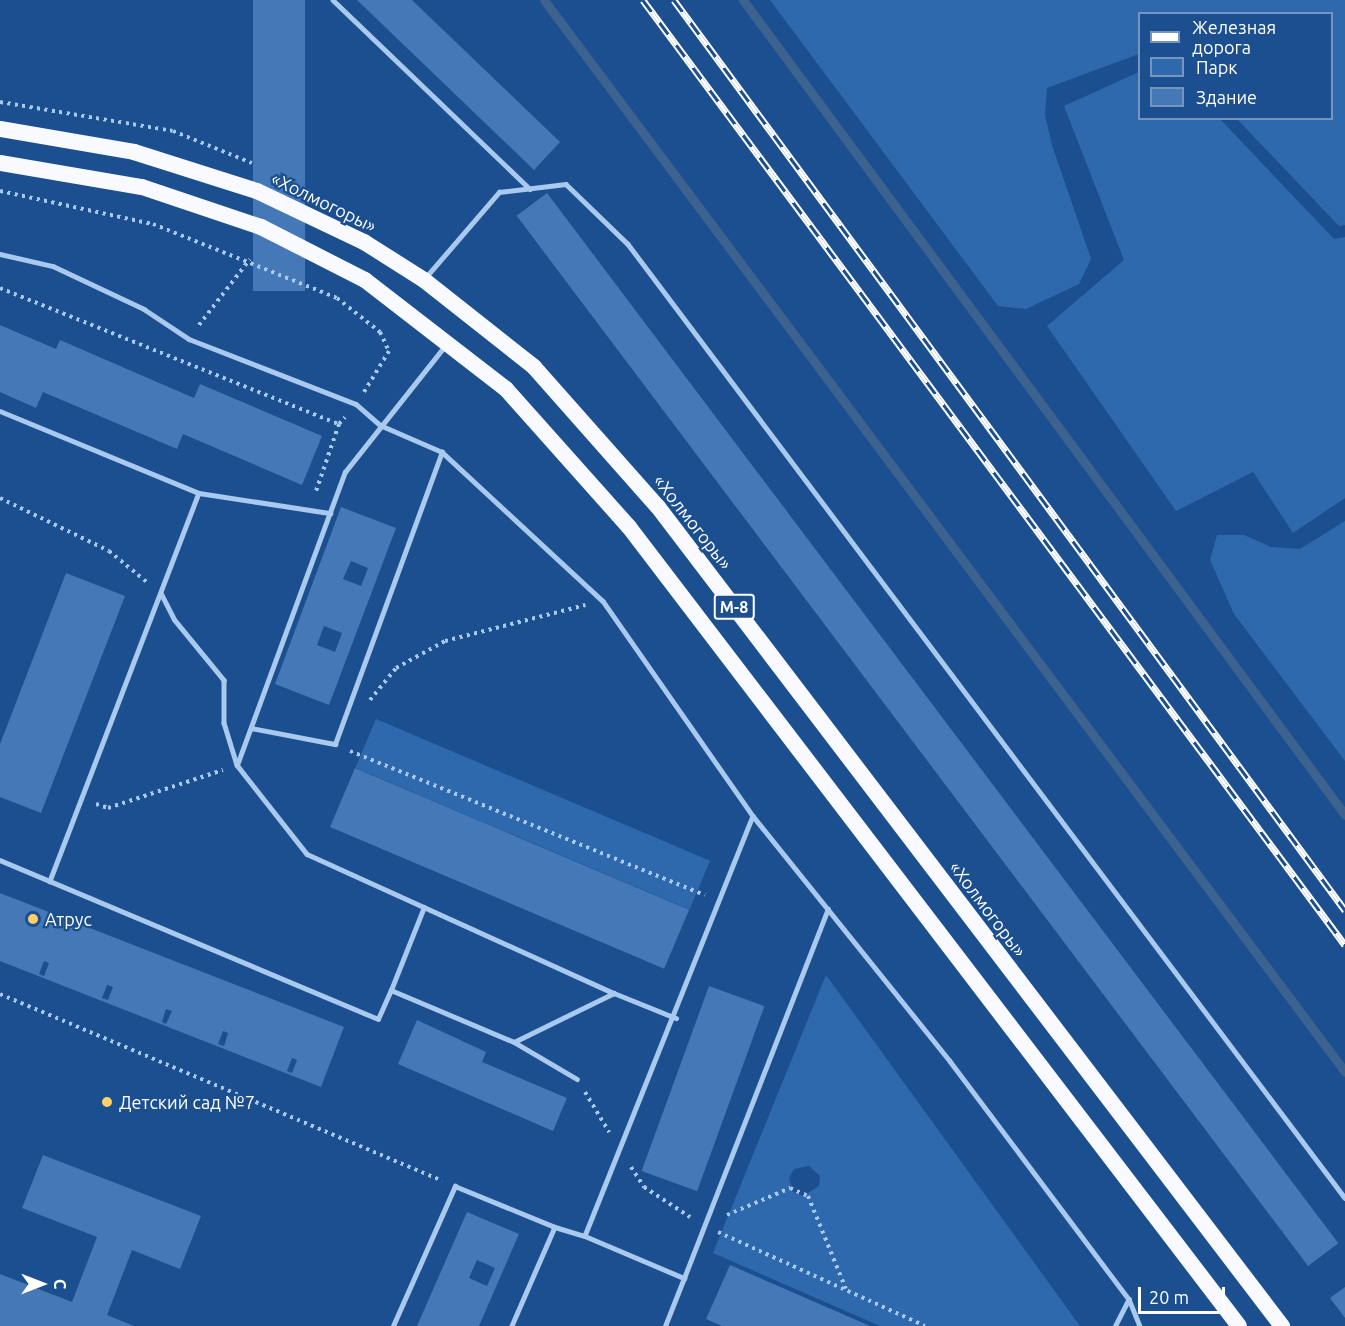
<!DOCTYPE html>
<meta charset="utf-8">
<style>
body{margin:0}
#map{position:relative;width:1345px;height:1326px;overflow:hidden;background:#1b4f8f;font-family:Ubuntu,sans-serif}
div>[style]{position:absolute}
[style*='--x']{left:calc(var(--x)*1px);top:calc(var(--y)*1px);width:calc(var(--w)*1px);rotate:calc(var(--a)*1deg)}
.green>*{inset:0;background:#2e69ad;transform-origin:0 0}
.stream>*{height:9px;margin:-4.5px;padding:0 4.5px;transform-origin:4.5px;border-radius:4.5px;background:#3c6290}
.building>*{inset:0;background:#4478b7;transform-origin:0 0}
.path>*{height:4px;margin-top:-2px;transform-origin:0;background:repeating-linear-gradient(90deg,#a9c9ee 0 3px,transparent 0 7.5px)}
.service>*{height:4.5px;margin:-2.25px;padding:0 2.25px;transform-origin:2.25px;border-radius:2.25px;background:#a9c9ee}
.trunk>*{height:16px;margin:-8px;padding:0 8px;transform-origin:8px;border-radius:8px;background:#f8faff}
.rail>*{height:7px;margin-top:-3.5px;transform-origin:0;background:repeating-linear-gradient(90deg,#1b4f8f 0 14px,#fff 0 28px);box-sizing:border-box;border-block:2px solid #fff}
.dots>*{width:16px;height:16px;translate:-50% -50%;box-sizing:border-box;border:3px solid #1b4f8f;border-radius:50%}
span{translate:-50% -50%;white-space:nowrap;text-align:center;line-height:1.15;-webkit-text-stroke:4.5px #1b4f8f;paint-order:stroke}
.shield-label span{padding:2px 4px;background:#1b4f8f;border:2px solid;border-radius:4px;-webkit-text-stroke-width:0}
.shield-label{font-size:16px;color:#fff;font-weight:700}
.street-label{font-size:18px;color:#fff}
.poi-label{font-size:18px;color:#fff}
.left{translate:0 -50%;text-align:left}
.legend{position:absolute;left:1138px;top:12px;width:195px;height:108px;box-sizing:border-box;background:#1b4f8f;border:2px solid #7695bc;margin:0;padding:8px 10px;list-style:none;font-size:18px;color:#fff}
.legend li{display:flex;align-items:center;gap:12px;height:30px}
.legend b{width:30px;border:2px solid #7695bc}
.north{position:absolute;left:12px;top:1254px;width:60px;height:60px;-webkit-text-stroke:4px #1b4f8f;paint-order:stroke;rotate:90deg;font-size:16px;font-weight:700;line-height:24px;text-align:center;color:#fff}
.north::after{content:'';display:block;margin:auto;width:21px;height:27px;background:#fff;clip-path:polygon(50% 0,100% 100%,50% 72%,0 100%)}
.scale{position:absolute;left:1138px;top:1287px;width:87px;height:27px;box-sizing:border-box;border:3px solid #fff;border-top:0;padding-left:8px;font-size:18px;line-height:21px;white-space:nowrap;color:#fff;-webkit-text-stroke:4px #1b4f8f;paint-order:stroke}
</style>
<div id="map">
<div class="green">
<i style="clip-path:polygon(770px 0,1345px 0,1345px 225px,1339px 226px,1237px 119px,1332px 118px,1332px 14px,1140px 14px,1139px 54px,1047px 88px,1045px 115px,1052px 145px,1091px 259px,1079px 284px,1026px 309px,998px 306px)"></i>
<i style="clip-path:polygon(1139px 72px,1140px 118px,1220px 119px,1334px 239px,1345px 237px,1345px 498px,1293px 533px,1253px 472px,1176px 511px,1047px 326px,1124px 260px,1064px 106px)"></i>
<i style="clip-path:polygon(1345px 521px,1345px 761px,1234px 614px,1210px 560px,1217px 535px,1244px 535px,1271px 547px,1300px 549px)"></i>
<i style="left:376px;top:719px;width:363px;height:53px;rotate:23deg"></i>
<i style="clip-path:polygon(evenodd,826px 975px,1080px 1326px,880px 1326px,713px 1253px,826px 975px,809px 1166px,820px 1176px,819px 1186px,803px 1196px,793px 1192px,789px 1178px,794px 1169px,809px 1166px)"></i>
</div>
<div class="stream">
<i style="--x:544;--y:0;--w:1338;--a:53.23"></i>
<i style="--x:743;--y:0;--w:1013;--a:53.55"></i>
</div>
<div class="building">
<i style="left:253px;top:0;width:52px;height:291px"></i>
<i style="clip-path:polygon(357px 0,412px 0,560px 142px,534px 170px)"></i>
<i style="left:547px;top:193px;width:1315px;height:38px;rotate:53deg"></i>
<i style="clip-path:polygon(0 325px,56px 349px,60px 340px,194px 398px,200px 384px,322px 436px,302px 485px,183px 434px,177px 449px,43px 392px,36px 408px,0 392px)"></i>
<i style="clip-path:polygon(evenodd,341px 507px,396px 528px,329px 705px,275px 684px,341px 507px,351px 561px,368px 568px,361px 586px,343px 579px,351px 561px,341px 507px,324px 626px,342px 633px,335px 652px,317px 645px,324px 626px)"></i>
<i style="clip-path:polygon(66px 573px,125px 596px,41px 813px,0 797px,0 744px)"></i>
<i style="left:355px;top:768px;width:363px;height:64px;rotate:23deg"></i>
<i style="clip-path:polygon(evenodd,0 893px,344px 1027px,321px 1087px,0 961px,0 893px,44px 961px,49px 963px,44px 976px,39px 974px,44px 961px,0 893px,107px 985px,113px 987px,108px 1000px,102px 998px,107px 985px,0 893px,166px 1009px,172px 1011px,166px 1024px,162px 1022px,166px 1009px,0 893px,223px 1031px,228px 1033px,224px 1046px,218px 1044px,223px 1031px,0 893px,292px 1058px,297px 1060px,292px 1073px,287px 1071px,292px 1058px)"></i>
<i style="left:709px;top:986px;width:59px;height:197px;rotate:20deg"></i>
<i style="clip-path:polygon(417px 1020px,486px 1052px,482px 1062px,567px 1098px,553px 1131px,398px 1064px)"></i>
<i style="clip-path:polygon(43px 1155px,201px 1216px,180px 1269px,132px 1250px,107px 1315px,134px 1326px,0 1326px,0 1274px,72px 1302px,97px 1237px,22px 1208px)"></i>
<i style="clip-path:polygon(evenodd,467px 1212px,519px 1234px,479px 1326px,417px 1326px,467px 1212px,477px 1260px,495px 1268px,487px 1286px,469px 1278px,477px 1260px)"></i>
<i style="clip-path:polygon(730px 1265px,870px 1326px,722px 1326px,706px 1319px)"></i>
<i style="clip-path:polygon(1345px 1287px,1345px 1318px,1330px 1298px)"></i>
</div>
<div class="path">
<i style="--x:0;--y:102;--w:175;--a:9.5"></i>
<i style="--x:173;--y:131;--w:85;--a:22.1"></i>
<i style="--x:0;--y:191;--w:157;--a:12.2"></i>
<i style="--x:153;--y:224;--w:198;--a:21.9"></i>
<i style="--x:337;--y:298;--w:55;--a:38.3"></i>
<i style="--x:380;--y:332;--w:21;--a:65"></i>
<i style="--x:389;--y:351;--w:48;--a:121.4"></i>
<i style="--x:0;--y:288;--w:365;--a:21.9"></i>
<i style="--x:339;--y:424;--w:74;--a:108.9"></i>
<i style="--x:199;--y:325;--w:83;--a:-52.3"></i>
<i style="--x:339;--y:424;--w:9;--a:-49"></i>
<i style="--x:0;--y:498;--w:121;--a:25.9"></i>
<i style="--x:109;--y:551;--w:50;--a:39.4"></i>
<i style="--x:370;--y:700;--w:41;--a:-50.9"></i>
<i style="--x:396;--y:668;--w:56;--a:-28.9"></i>
<i style="--x:445;--y:641;--w:145;--a:-14.4"></i>
<i style="--x:350;--y:751;--w:383;--a:22.1"></i>
<i style="--x:96;--y:804;--w:13;--a:18"></i>
<i style="--x:108;--y:808;--w:121;--a:-18.3"></i>
<i style="--x:0;--y:994;--w:480;--a:22.9"></i>
<i style="--x:585;--y:1092;--w:47;--a:59"></i>
<i style="--x:631;--y:1167;--w:24;--a:57"></i>
<i style="--x:644;--y:1187;--w:55;--a:33.1"></i>
<i style="--x:727;--y:1215;--w:69;--a:-23.2"></i>
<i style="--x:790;--y:1188;--w:20;--a:24"></i>
<i style="--x:808;--y:1196;--w:100;--a:67.8"></i>
<i style="--x:718;--y:1232;--w:227;--a:24.4"></i>
</div>
<div class="service">
<i style="--x:333;--y:0;--w:273;--a:43.8"></i>
<i style="--x:0;--y:254;--w:54;--a:12.8"></i>
<i style="--x:53;--y:266;--w:101;--a:25.3"></i>
<i style="--x:144;--y:309;--w:54;--a:33.7"></i>
<i style="--x:189;--y:339;--w:179;--a:21.3"></i>
<i style="--x:356;--y:404;--w:32;--a:41"></i>
<i style="--x:380;--y:425;--w:68;--a:23.5"></i>
<i style="--x:442;--y:452;--w:219;--a:42.8"></i>
<i style="--x:603;--y:601;--w:262;--a:55.1"></i>
<i style="--x:753;--y:816;--w:314;--a:51.2"></i>
<i style="--x:950;--y:1061;--w:298;--a:53.1"></i>
<i style="--x:1129;--y:1299;--w:29;--a:68"></i>
<i style="--x:426;--y:277;--w:112;--a:-49.3"></i>
<i style="--x:499;--y:192;--w:67;--a:-6.8"></i>
<i style="--x:566;--y:184;--w:86;--a:44.1"></i>
<i style="--x:628;--y:244;--w:1193;--a:53.07"></i>
<i style="--x:0;--y:411;--w:215;--a:22.4"></i>
<i style="--x:199;--y:493;--w:416;--a:111"></i>
<i style="--x:199;--y:493;--w:133;--a:8.7"></i>
<i style="--x:161;--y:593;--w:29;--a:63"></i>
<i style="--x:174;--y:619;--w:79;--a:50.7"></i>
<i style="--x:224;--y:680;--w:43;--a:90"></i>
<i style="--x:224;--y:723;--w:44;--a:72.8"></i>
<i style="--x:237;--y:765;--w:113;--a:51.8"></i>
<i style="--x:307;--y:854;--w:337;--a:24.4"></i>
<i style="--x:251;--y:728;--w:86;--a:10.8"></i>
<i style="--x:335;--y:744;--w:311;--a:-69.9"></i>
<i style="--x:237;--y:765;--w:312;--a:-69.8"></i>
<i style="--x:345;--y:472;--w:159;--a:-51.6"></i>
<i style="--x:753;--y:816;--w:452;--a:111.8"></i>
<i style="--x:585;--y:1236;--w:108;--a:23"></i>
<i style="--x:684;--y:1278;--w:396;--a:-68.7"></i>
<i style="--x:0;--y:860;--w:410;--a:22.8"></i>
<i style="--x:378;--y:1019;--w:32;--a:-66"></i>
<i style="--x:391;--y:990;--w:134;--a:22.9"></i>
<i style="--x:514;--y:1042;--w:73;--a:30.4"></i>
<i style="--x:391;--y:990;--w:89;--a:-68.3"></i>
<i style="--x:514;--y:1042;--w:111;--a:-26.1"></i>
<i style="--x:614;--y:993;--w:67;--a:22"></i>
<i style="--x:555;--y:1227;--w:31;--a:17"></i>
<i style="--x:393;--y:1326;--w:153;--a:-66.1"></i>
<i style="--x:455;--y:1186;--w:108;--a:22.3"></i>
<i style="--x:555;--y:1227;--w:108;--a:113.5"></i>
<i style="--x:665;--y:1326;--w:52;--a:-68.4"></i>
<i style="--x:1115;--y:1326;--w:30;--a:-63"></i>
</div>
<div class="trunk">
<i style="--x:0;--y:129;--w:136;--a:9.7"></i>
<i style="--x:134;--y:152;--w:129;--a:17.6"></i>
<i style="--x:257;--y:191;--w:119;--a:25.5"></i>
<i style="--x:364;--y:242;--w:71;--a:32.3"></i>
<i style="--x:424;--y:280;--w:140;--a:38.3"></i>
<i style="--x:534;--y:367;--w:187;--a:48.5"></i>
<i style="--x:658;--y:507;--w:1030;--a:52.7"></i>
<i style="--x:0;--y:163;--w:144;--a:9.6"></i>
<i style="--x:142;--y:187;--w:126;--a:18.6"></i>
<i style="--x:261;--y:227;--w:117;--a:27"></i>
<i style="--x:365;--y:280;--w:178;--a:37.7"></i>
<i style="--x:506;--y:389;--w:185;--a:48.3"></i>
<i style="--x:629;--y:527;--w:1005;--a:52.64"></i>
</div>
<div class="rail">
<i style="--x:643;--y:0;--w:1177;--a:53.39"></i>
<i style="--x:674;--y:0;--w:1131;--a:53.6"></i>
</div>
<div class="dots">
<i style="left:33px;top:919px;background:#ffd166"></i>
<i style="left:107px;top:1102px;background:#ffd166"></i>
</div>
<div class="shield-label">
<span style="left:734px;top:607px">М-8</span>
</div>
<div class="street-label">
<span style="left:324px;top:202px;rotate:26deg">«Холмогоры»</span>
<span style="left:693px;top:522px;rotate:52deg">«Холмогоры»</span>
<span style="left:988px;top:909px;rotate:53deg">«Холмогоры»</span>
</div>
<div class="poi-label">
<span class="left" style="left:45px;top:919px">Атрус</span>
<span class="left" style="left:119px;top:1102px">Детский сад №7</span>
</div>
<ul class="legend">
<li><b style="height:8px;background:#fff"></b>Железная дорога</li>
<li><b style="height:16px;background:#2e69ad"></b>Парк</li>
<li><b style="height:16px;background:#4478b7"></b>Здание</li>
</ul>
<div class="north">С</div>
<div class="scale">20 m</div>
</div>
